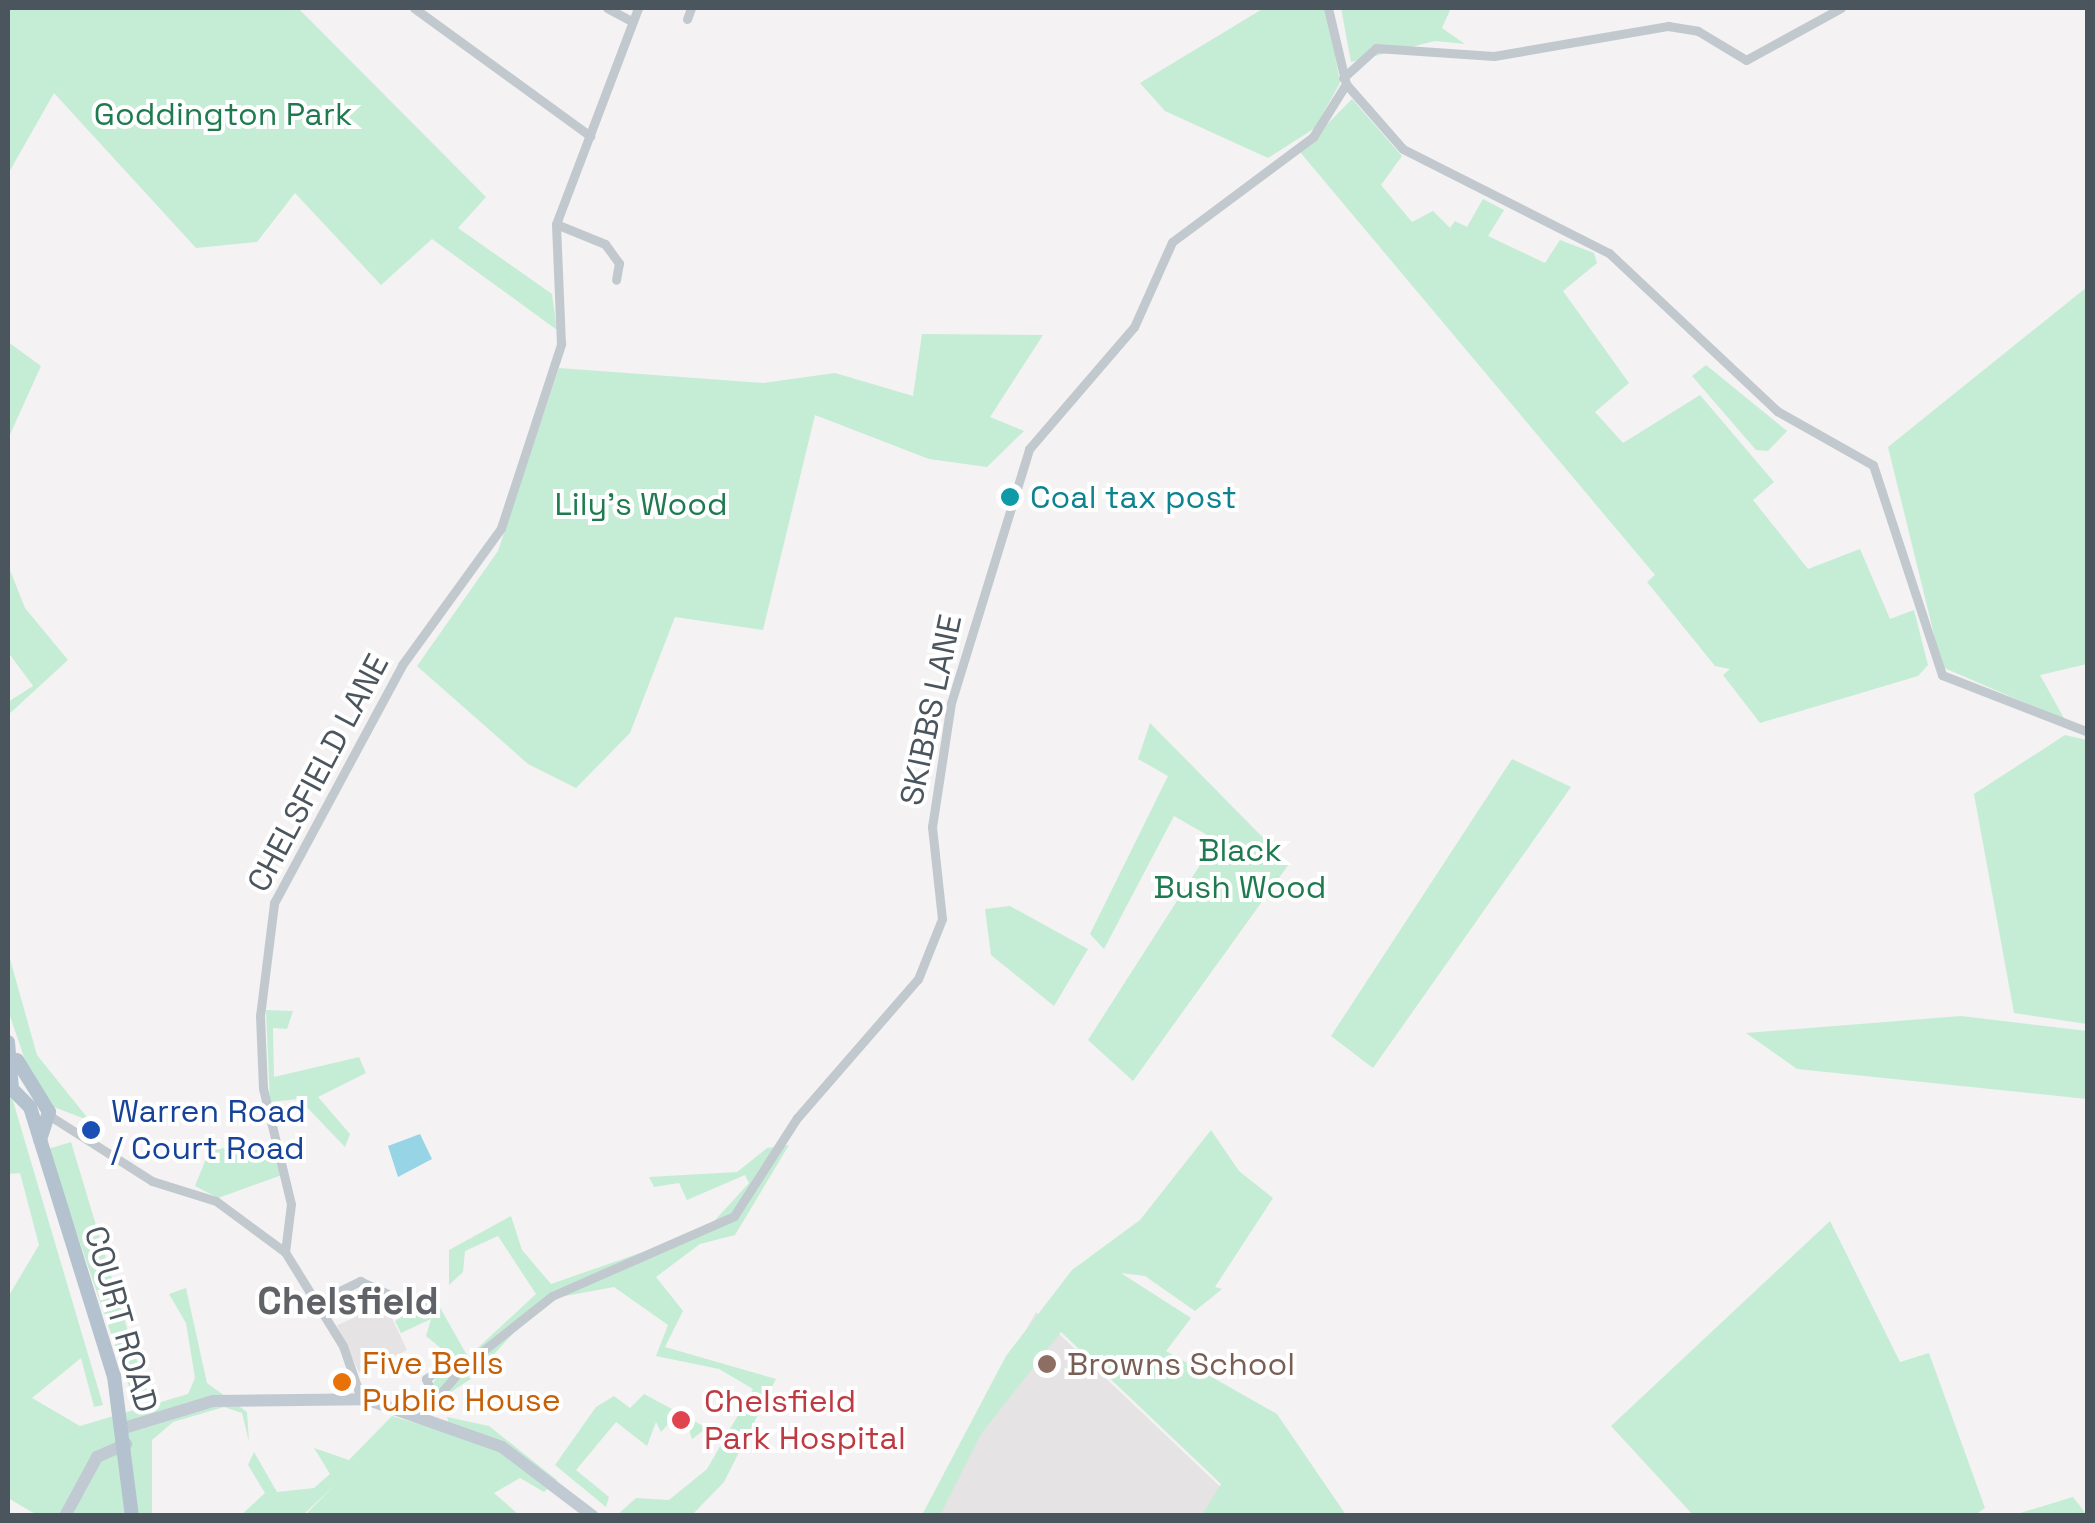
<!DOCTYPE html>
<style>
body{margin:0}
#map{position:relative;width:2095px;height:1523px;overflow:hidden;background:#f4f2f2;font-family:"Space Grotesk",sans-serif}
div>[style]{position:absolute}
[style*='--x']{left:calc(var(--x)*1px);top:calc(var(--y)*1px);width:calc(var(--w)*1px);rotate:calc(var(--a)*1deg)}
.education>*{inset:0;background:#e5e3e3;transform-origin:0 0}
.green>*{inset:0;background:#c5edd5}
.water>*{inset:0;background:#96d4e6}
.street>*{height:9px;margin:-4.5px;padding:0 4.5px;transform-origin:4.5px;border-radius:4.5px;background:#c1c9cf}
.secondary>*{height:12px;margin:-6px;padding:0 6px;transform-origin:6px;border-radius:6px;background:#c1cad3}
.primary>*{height:14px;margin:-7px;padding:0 7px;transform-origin:7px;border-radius:7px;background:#b4c1ce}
.dots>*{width:28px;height:28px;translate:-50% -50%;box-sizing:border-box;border:5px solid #fff;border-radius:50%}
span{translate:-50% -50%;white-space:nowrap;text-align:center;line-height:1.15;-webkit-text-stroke:8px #fff;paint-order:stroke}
.park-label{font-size:32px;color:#1f7b4f}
.culture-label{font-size:32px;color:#0d838f}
.left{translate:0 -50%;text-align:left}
.street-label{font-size:32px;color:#4b555e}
.transit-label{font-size:32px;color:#164399}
.food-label{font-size:32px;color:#c56008}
.education-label{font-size:32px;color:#785e54}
.health-label{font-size:32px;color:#be3a42}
.quarter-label{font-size:38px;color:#5f6266;font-weight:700}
.frame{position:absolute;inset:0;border:10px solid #4b555e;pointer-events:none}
</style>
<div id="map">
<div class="education">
<i style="left:385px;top:1303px;width:52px;height:53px;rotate:65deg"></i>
<i style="clip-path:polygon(1036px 1312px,1250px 1515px,923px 1516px)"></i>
</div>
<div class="green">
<i style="clip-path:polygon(8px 8px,298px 8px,486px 197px,458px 228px,552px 294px,557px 330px,432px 239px,381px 285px,295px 193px,257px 242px,196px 248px,54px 93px,8px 174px)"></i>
<i style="clip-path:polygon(1264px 8px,1327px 8px,1340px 83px,1315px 128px,1268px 158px,1165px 111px,1140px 83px)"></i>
<i style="clip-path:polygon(1341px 8px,1451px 8px,1442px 28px,1465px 44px,1435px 41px,1351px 62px)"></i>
<i style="clip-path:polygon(1352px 99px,1402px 156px,1381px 185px,1412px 222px,1433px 211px,1450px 228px,1455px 221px,1467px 227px,1483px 199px,1504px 210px,1488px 236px,1545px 263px,1560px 240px,1594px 253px,1597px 263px,1563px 291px,1629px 383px,1595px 412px,1623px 443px,1700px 395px,1774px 482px,1753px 500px,1808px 569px,1860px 549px,1890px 619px,1914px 610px,1928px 665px,1918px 676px,1760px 723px,1723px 675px,1730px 669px,1715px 666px,1647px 582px,1655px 575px,1300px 152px)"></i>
<i style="clip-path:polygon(2087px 287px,2087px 664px,2040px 675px,2065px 720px,1942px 667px,1888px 447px)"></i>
<i style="clip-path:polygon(922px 334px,1043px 335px,990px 417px,1024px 431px,987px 467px,929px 459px,815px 415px,763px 630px,675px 617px,630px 733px,576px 788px,528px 764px,417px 666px,498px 551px,559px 368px,763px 383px,835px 373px,913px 396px)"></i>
<i style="clip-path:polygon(8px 342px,41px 366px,8px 439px)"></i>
<i style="clip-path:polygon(1706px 365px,1787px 431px,1768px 451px,1756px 450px,1692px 376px)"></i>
<i style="clip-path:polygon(8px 565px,25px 608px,68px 660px,8px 715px,8px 702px,33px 686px,8px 652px)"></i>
<i style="clip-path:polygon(1150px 723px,1289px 864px,1133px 1081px,1088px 1040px,1216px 840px,1174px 816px,1104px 949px,1090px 934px,1168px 776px,1138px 759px)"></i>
<i style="clip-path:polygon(2065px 735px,2087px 740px,2087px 1024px,2014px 1013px,1974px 794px)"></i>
<i style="clip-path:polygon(1512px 759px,1571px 787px,1373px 1068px,1331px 1036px)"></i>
<i style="clip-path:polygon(1010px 906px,1088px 949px,1054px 1006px,991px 955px,985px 909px)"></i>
<i style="clip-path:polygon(8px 952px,37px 1055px,90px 1121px,54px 1107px,28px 1069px,8px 1010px)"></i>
<i style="clip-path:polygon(266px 1010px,293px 1011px,287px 1029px,273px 1028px,274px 1077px,359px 1057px,366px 1073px,318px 1097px,350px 1134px,345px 1147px,299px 1099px,270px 1102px)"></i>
<i style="clip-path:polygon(1961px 1016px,2087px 1031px,2087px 1099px,1797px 1069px,1746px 1033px)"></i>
<i style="clip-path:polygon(8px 1084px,103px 1405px,94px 1407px,81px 1358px,32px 1398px,80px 1426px,188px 1394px,195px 1378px,186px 1323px,169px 1294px,186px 1288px,207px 1383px,247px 1412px,249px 1442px,242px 1413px,224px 1407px,173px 1422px,152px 1440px,152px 1515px,37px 1515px,8px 1498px,8px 1297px,39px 1245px,20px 1173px,8px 1174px)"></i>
<i style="clip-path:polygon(1211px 1130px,1239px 1171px,1273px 1198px,1215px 1287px,1222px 1289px,1195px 1311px,1145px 1276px,1121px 1273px,1191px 1318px,1166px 1351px,1277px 1414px,1346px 1515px,1202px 1515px,1221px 1484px,1061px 1332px,981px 1434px,940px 1515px,922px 1515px,1006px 1356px,1072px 1270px,1140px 1220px)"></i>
<i style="clip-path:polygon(71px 1142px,136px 1358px,151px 1399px,133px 1398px,48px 1149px)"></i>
<i style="clip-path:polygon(274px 1145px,282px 1175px,218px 1198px,195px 1186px,210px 1149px)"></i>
<i style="clip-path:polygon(789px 1145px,735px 1235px,700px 1244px,656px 1277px,683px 1311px,665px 1347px,776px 1379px,724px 1482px,692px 1515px,617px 1515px,636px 1498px,669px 1500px,707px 1469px,753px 1389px,719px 1369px,656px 1356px,668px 1325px,614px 1287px,544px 1300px,472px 1378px,444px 1397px,431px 1388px,448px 1354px,426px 1336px,431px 1319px,401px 1333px,395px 1321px,434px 1297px,468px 1357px,536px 1294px,498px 1236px,465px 1251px,463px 1272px,449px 1285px,449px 1250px,511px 1216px,522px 1250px,551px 1284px,706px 1230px,749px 1183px,745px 1175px,687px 1200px,679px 1183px,654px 1187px,649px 1177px,737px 1172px,767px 1148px)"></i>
<i style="clip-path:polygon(1830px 1221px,1900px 1362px,1929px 1353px,1985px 1508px,1975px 1515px,1693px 1515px,1611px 1426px)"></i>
<i style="clip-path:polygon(644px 1394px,707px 1428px,692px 1439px,687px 1424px,672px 1420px,661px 1432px,656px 1422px,647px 1446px,616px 1422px,576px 1470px,609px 1497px,606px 1507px,555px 1465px,596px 1407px,614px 1396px,630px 1408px)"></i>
<i style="clip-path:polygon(392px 1416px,452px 1434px,447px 1417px,489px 1426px,557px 1480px,544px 1492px,520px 1478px,494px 1493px,519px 1515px,305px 1515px,335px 1485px,303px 1515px,240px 1516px,265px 1493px,248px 1465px,254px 1452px,277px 1492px,314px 1488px,330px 1474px,314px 1448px,349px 1460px)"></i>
<i style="clip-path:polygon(2073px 1497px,2087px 1515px,2020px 1513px)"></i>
</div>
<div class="water">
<i style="clip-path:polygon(420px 1134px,432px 1159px,398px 1177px,388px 1146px)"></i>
</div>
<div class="street">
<i style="--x:414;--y:8;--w:218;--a:36"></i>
<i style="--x:607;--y:8;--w:27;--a:28"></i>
<i style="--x:1328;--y:8;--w:78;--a:76.7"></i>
<i style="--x:1346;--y:84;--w:86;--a:48.8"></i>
<i style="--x:1403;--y:149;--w:231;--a:26.8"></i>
<i style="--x:1609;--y:253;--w:231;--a:43.2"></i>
<i style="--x:1777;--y:411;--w:110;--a:29.4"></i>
<i style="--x:1873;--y:465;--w:221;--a:71.8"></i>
<i style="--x:1942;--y:675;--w:157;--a:21.3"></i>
<i style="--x:687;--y:19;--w:12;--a:-70"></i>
<i style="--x:1343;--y:78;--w:45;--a:-42.3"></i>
<i style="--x:1376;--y:48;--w:118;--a:3.9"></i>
<i style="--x:1494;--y:56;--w:177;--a:-9.8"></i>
<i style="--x:1668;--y:26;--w:30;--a:9"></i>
<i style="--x:1698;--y:31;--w:56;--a:31.1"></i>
<i style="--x:1746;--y:60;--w:108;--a:-28.7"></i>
<i style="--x:556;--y:224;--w:53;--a:22.2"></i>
<i style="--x:605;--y:244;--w:24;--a:54"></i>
<i style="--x:619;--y:263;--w:17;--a:100"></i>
<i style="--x:50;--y:1116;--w:121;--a:32.5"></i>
<i style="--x:152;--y:1181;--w:67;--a:17.4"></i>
<i style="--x:216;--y:1201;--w:86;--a:36.5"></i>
<i style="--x:285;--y:1252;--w:110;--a:58.3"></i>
<i style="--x:343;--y:1346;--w:55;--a:70.9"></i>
<i style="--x:285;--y:1252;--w:48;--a:-82.9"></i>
<i style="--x:291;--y:1204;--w:119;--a:-103.6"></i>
<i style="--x:263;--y:1088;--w:72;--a:-92.4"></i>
<i style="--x:260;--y:1016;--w:114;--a:-82.9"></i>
<i style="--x:274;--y:903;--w:270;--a:-61.7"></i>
<i style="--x:402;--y:665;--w:169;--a:-54.1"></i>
<i style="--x:501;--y:528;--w:194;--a:-71.9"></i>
<i style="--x:561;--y:344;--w:120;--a:-92.4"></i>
<i style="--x:556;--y:224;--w:231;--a:-69.2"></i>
<i style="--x:319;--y:1301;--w:46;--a:-26"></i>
<i style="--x:360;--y:1281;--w:31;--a:25"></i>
<i style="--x:434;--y:1397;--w:20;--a:-114"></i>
<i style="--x:426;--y:1379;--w:23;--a:-38"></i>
<i style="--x:421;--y:1416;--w:67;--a:-49.2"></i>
<i style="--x:465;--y:1365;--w:111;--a:-38.4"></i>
<i style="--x:552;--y:1296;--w:199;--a:-23.7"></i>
<i style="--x:734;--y:1216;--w:117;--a:-57.3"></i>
<i style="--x:797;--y:1118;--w:184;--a:-49"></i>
<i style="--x:918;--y:979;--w:65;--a:-68.2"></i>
<i style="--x:942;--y:919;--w:93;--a:-96.2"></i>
<i style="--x:932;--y:827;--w:125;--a:-81.3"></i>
<i style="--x:951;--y:703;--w:266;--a:-72.9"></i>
<i style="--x:1029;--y:449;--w:161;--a:-49.3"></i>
<i style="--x:1134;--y:327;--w:93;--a:-65.9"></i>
<i style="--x:1172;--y:242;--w:176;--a:-36.7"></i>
<i style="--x:1313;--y:137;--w:62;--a:-58.1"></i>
</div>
<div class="secondary">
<i style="--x:124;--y:1428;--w:93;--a:-16.9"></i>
<i style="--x:213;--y:1401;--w:153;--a:-0.7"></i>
<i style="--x:366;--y:1399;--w:144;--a:19.4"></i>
<i style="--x:502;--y:1447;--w:114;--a:37.2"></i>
<i style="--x:65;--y:1516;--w:67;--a:-61.5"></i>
<i style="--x:97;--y:1457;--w:32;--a:-24"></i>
</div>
<div class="primary">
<i style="--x:8;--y:1042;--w:47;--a:85.1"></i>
<i style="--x:12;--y:1089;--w:25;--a:45"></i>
<i style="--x:30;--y:1107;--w:282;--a:72.7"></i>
<i style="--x:114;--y:1376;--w:141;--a:82.7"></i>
<i style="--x:17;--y:1060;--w:61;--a:58.4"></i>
<i style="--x:49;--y:1112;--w:29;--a:108"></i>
</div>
<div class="dots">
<i style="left:1010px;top:497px;background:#0f9aa8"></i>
<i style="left:91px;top:1130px;background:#1a4fb4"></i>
<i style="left:1047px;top:1364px;background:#8d6e63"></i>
<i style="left:342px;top:1382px;background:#e8710a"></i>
<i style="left:681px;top:1420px;background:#e0444e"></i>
</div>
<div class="park-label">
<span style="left:223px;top:114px">Goddington Park</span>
<span style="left:641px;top:504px">Lily's Wood</span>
<span style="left:1240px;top:869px">Black<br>Bush Wood</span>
</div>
<div class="culture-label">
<span class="left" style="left:1030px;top:497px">Coal tax post</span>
</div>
<div class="street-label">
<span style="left:931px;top:710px;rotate:-78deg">SKIBBS LANE</span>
<span style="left:318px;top:773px;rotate:-62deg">CHELSFIELD LANE</span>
<span style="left:121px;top:1319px;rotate:74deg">COURT ROAD</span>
</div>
<div class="transit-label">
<span class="left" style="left:111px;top:1130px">Warren Road<br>/ Court Road</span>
</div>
<div class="food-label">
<span class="left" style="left:362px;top:1382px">Five Bells<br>Public House</span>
</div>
<div class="education-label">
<span class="left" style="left:1067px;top:1364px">Browns School</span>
</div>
<div class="health-label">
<span class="left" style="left:704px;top:1420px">Chelsfield<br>Park Hospital</span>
</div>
<div class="quarter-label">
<span style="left:348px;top:1302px">Chelsfield</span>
</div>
<div class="frame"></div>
</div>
